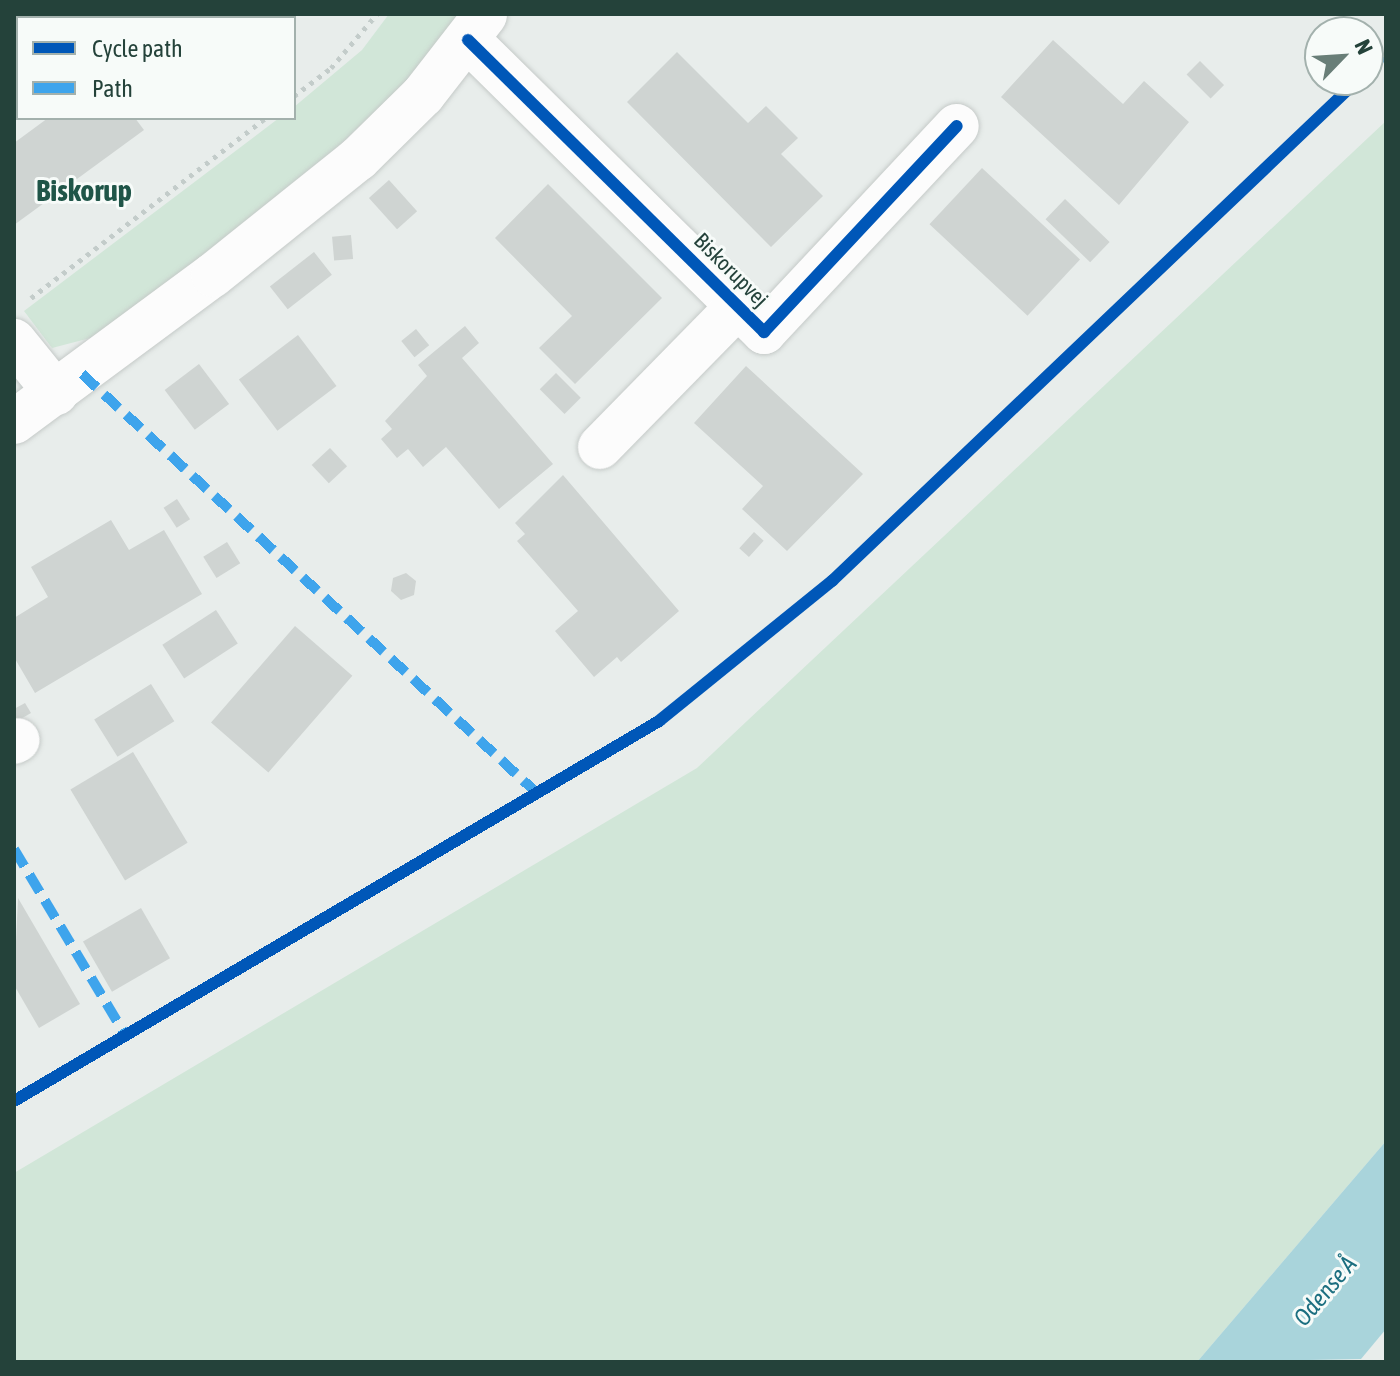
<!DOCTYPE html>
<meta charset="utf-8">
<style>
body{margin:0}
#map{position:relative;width:1400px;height:1376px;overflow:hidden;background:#e8edeb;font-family:"Asap Condensed",sans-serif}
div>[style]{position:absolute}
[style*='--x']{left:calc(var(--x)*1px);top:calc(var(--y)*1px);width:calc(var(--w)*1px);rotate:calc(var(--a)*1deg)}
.green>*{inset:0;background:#d1e6d8}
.water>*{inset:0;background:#a9d4db}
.building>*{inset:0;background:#cfd4d2;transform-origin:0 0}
.path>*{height:5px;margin-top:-2.5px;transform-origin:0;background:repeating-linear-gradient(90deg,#c3ccca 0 4px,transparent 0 10px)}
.roads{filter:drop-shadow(0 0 2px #c5cac8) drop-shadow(0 0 2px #c5cac8)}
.minor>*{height:44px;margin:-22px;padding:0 22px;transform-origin:22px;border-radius:22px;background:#fcfcfc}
.quiet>*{height:10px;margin-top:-5px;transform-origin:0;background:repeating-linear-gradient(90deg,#3ea4ec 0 20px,transparent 0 30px)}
.cycleway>*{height:12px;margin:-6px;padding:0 6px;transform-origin:6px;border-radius:6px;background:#0057b8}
span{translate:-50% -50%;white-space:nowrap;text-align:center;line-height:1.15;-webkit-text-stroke:6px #f7fbf9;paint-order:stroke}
.street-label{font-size:22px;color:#24423a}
.water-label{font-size:24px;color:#1c6f80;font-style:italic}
.district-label{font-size:30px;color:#1f5548;font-weight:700}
.frame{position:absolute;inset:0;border:16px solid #24423a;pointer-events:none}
.legend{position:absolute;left:16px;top:16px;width:280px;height:104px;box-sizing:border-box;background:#f7fbf9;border:2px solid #a3b1ad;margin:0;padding:10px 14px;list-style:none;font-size:24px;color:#24423a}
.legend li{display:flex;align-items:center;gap:16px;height:40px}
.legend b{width:40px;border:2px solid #a3b1ad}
.north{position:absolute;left:1304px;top:16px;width:80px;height:80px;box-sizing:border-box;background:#f7fbf9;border:2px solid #a3b1ad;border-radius:50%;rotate:65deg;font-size:22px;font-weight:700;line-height:32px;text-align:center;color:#24423a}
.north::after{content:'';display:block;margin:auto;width:28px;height:36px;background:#697e78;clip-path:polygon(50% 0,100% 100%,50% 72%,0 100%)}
</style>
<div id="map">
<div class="green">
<i style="clip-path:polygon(389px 14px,461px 14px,401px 87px,309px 174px,98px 336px,52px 348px,24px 311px,279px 118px,294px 118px,294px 107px,362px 50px)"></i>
<i style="clip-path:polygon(1386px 121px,1386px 1141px,1197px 1362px,14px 1362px,14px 1173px,697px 768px)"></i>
</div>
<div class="water">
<i style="clip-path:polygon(1386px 1141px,1386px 1329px,1361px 1359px,1197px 1362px)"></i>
</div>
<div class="building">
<i style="clip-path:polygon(1053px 40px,1123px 104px,1144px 81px,1189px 122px,1119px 205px,1001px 97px)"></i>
<i style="clip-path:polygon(677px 52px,748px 123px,766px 106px,798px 138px,781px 154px,823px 196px,771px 247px,627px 102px)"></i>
<i style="left:1200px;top:61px;width:34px;height:19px;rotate:45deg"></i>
<i style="clip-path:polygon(48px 118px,135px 118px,144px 130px,14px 225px,14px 143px)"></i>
<i style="left:982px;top:168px;width:134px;height:77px;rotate:43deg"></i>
<i style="left:389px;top:180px;width:42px;height:27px;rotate:48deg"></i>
<i style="clip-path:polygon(548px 184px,662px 298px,575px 384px,539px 348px,572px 316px,495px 238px)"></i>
<i style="left:1065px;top:199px;width:62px;height:28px;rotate:44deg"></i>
<i style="left:351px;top:235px;width:24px;height:19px;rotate:85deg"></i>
<i style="left:314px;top:252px;width:29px;height:56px;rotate:52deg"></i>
<i style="clip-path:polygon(465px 326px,479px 343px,462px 358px,553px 464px,499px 509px,446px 447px,423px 467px,408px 449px,397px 458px,381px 439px,392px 429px,385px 421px,427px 376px,418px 365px)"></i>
<i style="left:416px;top:329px;width:21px;height:19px;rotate:51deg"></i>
<i style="left:298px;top:335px;width:64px;height:74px;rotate:53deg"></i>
<i style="left:199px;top:364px;width:50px;height:43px;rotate:53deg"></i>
<i style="clip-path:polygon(746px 366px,863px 474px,787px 551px,742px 509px,763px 486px,694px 423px)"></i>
<i style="left:556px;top:373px;width:35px;height:23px;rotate:45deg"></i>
<i style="left:330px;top:448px;width:25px;height:25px;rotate:47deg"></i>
<i style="clip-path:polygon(563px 475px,679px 611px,621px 662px,617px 657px,594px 677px,555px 631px,578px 611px,517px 541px,525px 534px,515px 523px)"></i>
<i style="left:177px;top:499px;width:24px;height:16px;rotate:57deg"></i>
<i style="clip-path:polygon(111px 520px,129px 550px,164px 530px,202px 594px,35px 693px,14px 657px,14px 618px,48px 597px,31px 567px)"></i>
<i style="left:754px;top:532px;width:13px;height:22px;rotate:42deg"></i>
<i style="left:227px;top:542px;width:25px;height:28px;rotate:58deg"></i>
<i style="clip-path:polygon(406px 573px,416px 581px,414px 595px,401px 600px,391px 591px,393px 578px)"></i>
<i style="left:216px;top:610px;width:40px;height:64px;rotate:57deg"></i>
<i style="left:295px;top:626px;width:76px;height:128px;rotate:41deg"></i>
<i style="left:151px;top:684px;width:44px;height:67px;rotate:58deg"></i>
<i style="clip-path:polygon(25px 703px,31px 713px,17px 721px,14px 709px)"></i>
<i style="left:133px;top:752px;width:106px;height:73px;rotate:59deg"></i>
<i style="clip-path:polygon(18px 898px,80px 1004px,39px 1028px,14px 985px)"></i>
<i style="left:141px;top:908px;width:58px;height:67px;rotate:60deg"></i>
</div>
<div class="path">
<i style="--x:294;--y:96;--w:46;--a:-37.1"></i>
<i style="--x:331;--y:68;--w:71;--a:-49.6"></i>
<i style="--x:31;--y:298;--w:296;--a:-37.5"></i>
</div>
<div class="roads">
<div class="minor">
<i style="--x:468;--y:40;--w:416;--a:44.6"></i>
<i style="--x:764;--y:332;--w:282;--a:-46.9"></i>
<i style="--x:14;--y:341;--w:67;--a:51.1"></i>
<i style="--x:14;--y:422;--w:247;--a:-36.5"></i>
<i style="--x:213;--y:275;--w:186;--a:-38.7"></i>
<i style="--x:358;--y:159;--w:91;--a:-44.6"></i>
<i style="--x:423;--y:95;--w:101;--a:-52.2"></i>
<i style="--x:600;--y:447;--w:197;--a:-45.6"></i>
<i style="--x:14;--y:742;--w:4;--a:-27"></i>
</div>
</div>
<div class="quiet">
<i style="--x:1368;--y:70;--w:25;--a:-43"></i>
<i style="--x:82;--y:374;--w:620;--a:42.65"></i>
<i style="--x:14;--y:849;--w:218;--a:59.1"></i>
</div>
<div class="cycleway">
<i style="--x:468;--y:40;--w:416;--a:44.6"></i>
<i style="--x:764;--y:332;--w:282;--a:-46.9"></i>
<i style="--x:14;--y:1101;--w:749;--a:-30.5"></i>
<i style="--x:659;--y:721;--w:223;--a:-39"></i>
<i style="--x:832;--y:581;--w:726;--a:-43.61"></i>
</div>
<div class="street-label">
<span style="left:731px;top:270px;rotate:45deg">Biskorupvej</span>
</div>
<div class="water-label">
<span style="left:1325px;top:1291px;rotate:-50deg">Odense Å</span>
</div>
<div class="district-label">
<span style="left:84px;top:190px">Biskorup</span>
</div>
<div class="frame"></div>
<ul class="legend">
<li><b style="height:10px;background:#0057b8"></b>Cycle path</li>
<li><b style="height:10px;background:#3ea4ec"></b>Path</li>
</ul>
<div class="north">N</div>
</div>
